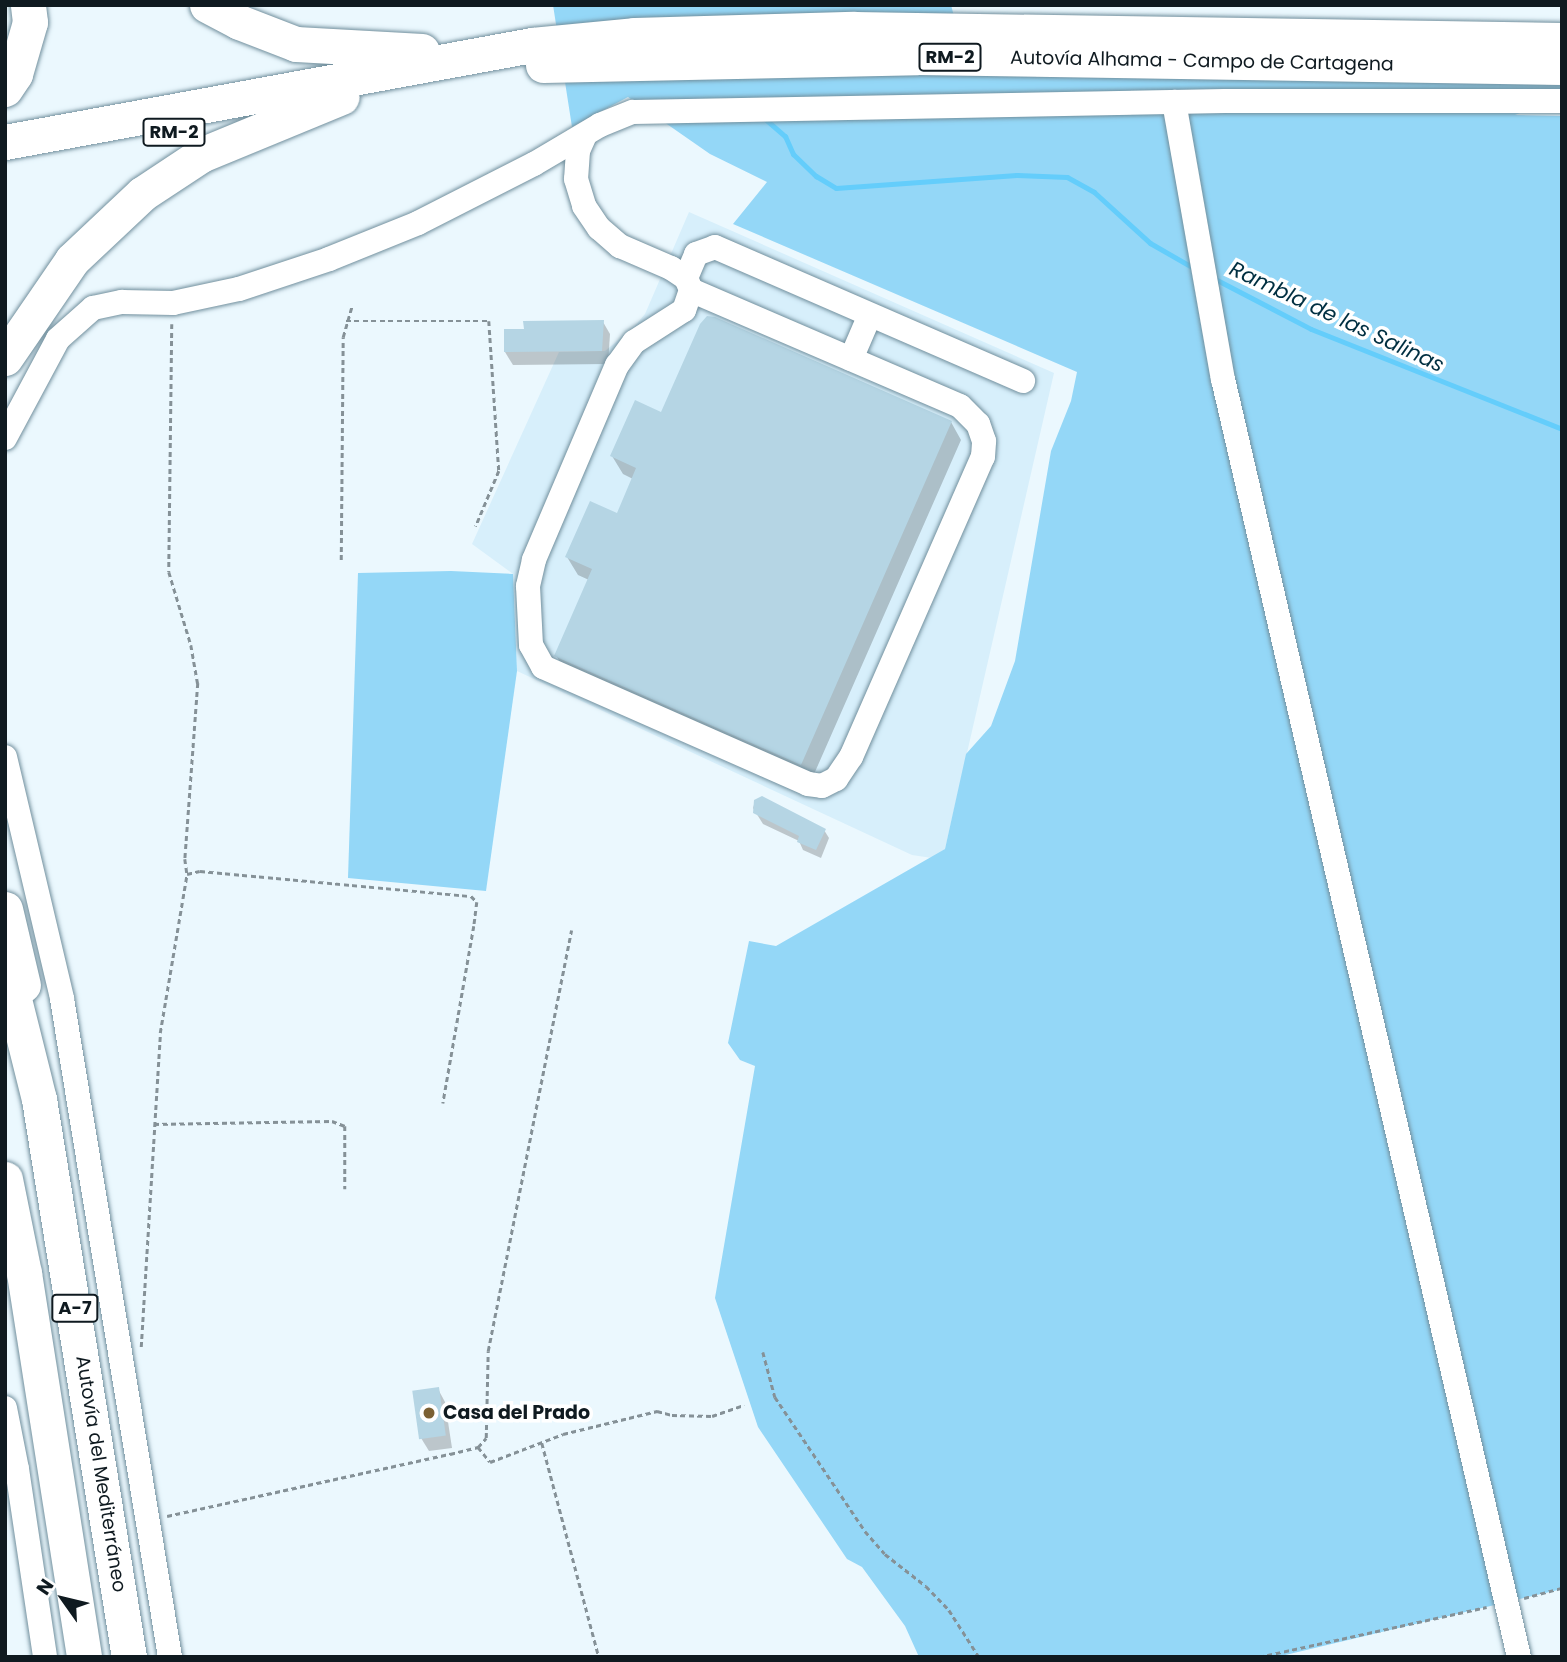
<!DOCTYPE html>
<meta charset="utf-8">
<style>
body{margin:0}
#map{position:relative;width:1567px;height:1662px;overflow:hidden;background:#ebf8fe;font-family:Poppins,sans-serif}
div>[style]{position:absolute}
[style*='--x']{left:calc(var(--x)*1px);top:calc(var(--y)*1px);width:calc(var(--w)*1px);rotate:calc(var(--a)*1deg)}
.built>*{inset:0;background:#d7effb}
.green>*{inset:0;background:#94d7f7}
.shadow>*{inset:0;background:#0003}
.stream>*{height:5px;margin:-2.5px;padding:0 2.5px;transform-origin:2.5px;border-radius:2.5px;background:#64cdfb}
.building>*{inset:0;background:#b5d5e4;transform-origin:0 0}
.path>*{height:2.5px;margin-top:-1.25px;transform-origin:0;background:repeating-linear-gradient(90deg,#859197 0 5px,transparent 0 8.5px)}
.roads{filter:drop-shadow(0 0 2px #718f9d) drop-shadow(0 0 2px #718f9d)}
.minor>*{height:24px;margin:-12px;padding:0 12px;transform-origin:12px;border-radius:12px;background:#fff}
.highway>*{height:35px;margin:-17.5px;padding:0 17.5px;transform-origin:17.5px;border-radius:17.5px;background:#fff}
.dots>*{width:19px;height:19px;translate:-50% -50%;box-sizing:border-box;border:4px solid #fff;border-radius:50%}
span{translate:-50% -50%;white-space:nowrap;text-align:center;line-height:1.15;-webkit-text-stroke:7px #fff;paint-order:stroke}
.shield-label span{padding:2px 5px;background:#fff;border:2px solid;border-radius:5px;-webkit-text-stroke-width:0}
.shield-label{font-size:18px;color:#0f1a20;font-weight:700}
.street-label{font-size:19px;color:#0f1a20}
.poi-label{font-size:19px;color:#0f1a20;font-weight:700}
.left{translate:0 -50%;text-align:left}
.water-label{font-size:21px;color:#002f41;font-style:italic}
.frame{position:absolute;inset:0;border:7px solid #0f1a20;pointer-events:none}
.north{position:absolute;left:28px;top:1564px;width:70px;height:70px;-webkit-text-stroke:5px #fff;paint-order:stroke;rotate:304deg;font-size:19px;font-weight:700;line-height:28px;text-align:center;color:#0f1a20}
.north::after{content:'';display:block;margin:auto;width:24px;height:32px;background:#0f1a20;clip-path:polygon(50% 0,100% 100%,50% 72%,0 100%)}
</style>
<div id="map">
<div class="built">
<i style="clip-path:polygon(689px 212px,1054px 373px,945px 849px,932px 858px,912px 855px,517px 671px,513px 574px,472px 544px,559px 352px,605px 351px,634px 327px,645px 314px)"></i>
</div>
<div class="green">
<i style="clip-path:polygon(553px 5px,951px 5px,966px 60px,1562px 70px,1562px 96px,1515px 115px,1562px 116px,1562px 1589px,1277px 1657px,919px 1657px,905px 1626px,862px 1567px,847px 1559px,758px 1427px,715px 1298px,755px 1066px,740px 1060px,728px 1043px,749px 941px,776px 946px,945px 849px,966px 754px,991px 726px,1015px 661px,1051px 451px,1071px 401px,1077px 372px,733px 224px,767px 182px,710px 154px,628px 97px,572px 127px)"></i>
<i style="clip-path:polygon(451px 571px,513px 574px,517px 671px,486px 891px,348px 878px,358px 573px)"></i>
</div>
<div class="shadow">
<i style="clip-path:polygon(603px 322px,610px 334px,608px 364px,513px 365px,505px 352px)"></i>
<i style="clip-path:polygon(662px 414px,951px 422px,961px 440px,811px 781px,566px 673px,556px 655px,589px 580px,578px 575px,567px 557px,618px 515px,633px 479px,623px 474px,612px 456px)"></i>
<i style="clip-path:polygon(755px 802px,824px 830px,829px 838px,821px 858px,803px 850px,799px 841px,763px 824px,753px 808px)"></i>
<i style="clip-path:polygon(438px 1389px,445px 1402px,452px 1448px,429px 1451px,421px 1438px)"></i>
</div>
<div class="stream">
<i style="--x:764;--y:118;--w:28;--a:41"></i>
<i style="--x:785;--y:136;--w:20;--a:66"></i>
<i style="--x:793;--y:154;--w:32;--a:44"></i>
<i style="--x:816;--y:176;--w:23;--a:31"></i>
<i style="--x:836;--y:188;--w:181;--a:-4.1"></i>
<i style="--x:1017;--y:175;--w:50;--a:2.3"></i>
<i style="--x:1067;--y:177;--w:31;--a:29"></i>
<i style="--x:1094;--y:192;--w:76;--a:42.3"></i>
<i style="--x:1150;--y:243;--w:54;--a:29.9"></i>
<i style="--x:1215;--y:279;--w:108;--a:27.5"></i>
<i style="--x:1311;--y:329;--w:270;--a:21.7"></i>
</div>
<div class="building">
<i style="clip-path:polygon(707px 316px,715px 317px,952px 421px,801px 765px,554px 656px,592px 569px,565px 557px,590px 501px,617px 513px,636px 468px,610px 456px,635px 400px,661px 412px,700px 324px)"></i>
<i style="clip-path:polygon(604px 320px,602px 351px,504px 352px,504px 329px,524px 329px,523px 321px)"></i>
<i style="clip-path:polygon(762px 796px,826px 829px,816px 850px,797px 842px,799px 836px,753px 813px,754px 800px)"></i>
<i style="left:439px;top:1387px;width:49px;height:27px;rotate:82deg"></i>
</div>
<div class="path">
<i style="--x:346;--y:321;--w:143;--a:0"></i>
<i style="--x:489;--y:321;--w:150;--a:86.2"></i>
<i style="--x:499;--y:471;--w:60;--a:112.7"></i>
<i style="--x:172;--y:324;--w:248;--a:90.7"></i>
<i style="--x:169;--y:572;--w:76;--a:73.2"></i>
<i style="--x:191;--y:645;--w:39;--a:80"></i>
<i style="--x:198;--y:683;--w:176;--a:94.2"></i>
<i style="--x:185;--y:859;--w:15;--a:82"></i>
<i style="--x:341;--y:560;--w:223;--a:-89.5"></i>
<i style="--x:343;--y:337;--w:33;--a:-74"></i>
<i style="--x:154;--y:1124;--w:178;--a:-1"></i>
<i style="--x:332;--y:1121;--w:14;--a:21"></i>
<i style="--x:345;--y:1126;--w:63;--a:90"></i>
<i style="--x:141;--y:1347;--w:315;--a:-86.5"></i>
<i style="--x:160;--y:1033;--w:161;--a:-80.4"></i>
<i style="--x:187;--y:874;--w:13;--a:-13"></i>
<i style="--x:200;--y:871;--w:272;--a:5.3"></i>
<i style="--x:471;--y:896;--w:8;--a:45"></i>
<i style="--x:477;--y:902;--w:24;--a:97"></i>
<i style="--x:474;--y:926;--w:180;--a:99.9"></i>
<i style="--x:763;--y:1352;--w:47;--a:75.1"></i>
<i style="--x:775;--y:1397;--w:161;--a:56.1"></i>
<i style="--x:865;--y:1531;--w:30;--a:49"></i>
<i style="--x:885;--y:1554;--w:52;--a:38"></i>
<i style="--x:926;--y:1586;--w:33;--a:46"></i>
<i style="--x:949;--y:1610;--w:56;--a:57.4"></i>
<i style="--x:542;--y:1443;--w:221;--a:75.1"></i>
<i style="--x:478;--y:1447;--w:19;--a:51"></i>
<i style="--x:490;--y:1462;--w:78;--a:-21"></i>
<i style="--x:563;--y:1434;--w:97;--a:-13.7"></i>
<i style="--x:657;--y:1411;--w:16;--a:15"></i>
<i style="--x:672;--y:1415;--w:40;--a:1.4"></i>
<i style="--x:712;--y:1416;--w:34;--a:-19"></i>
<i style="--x:167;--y:1516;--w:290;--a:-12.4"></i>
<i style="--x:450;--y:1454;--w:29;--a:-14"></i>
<i style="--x:478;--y:1447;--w:12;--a:-48"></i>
<i style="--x:486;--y:1438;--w:87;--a:-88.7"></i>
<i style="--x:488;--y:1351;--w:429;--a:-78.8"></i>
<i style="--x:1524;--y:1598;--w:39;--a:-15"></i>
<i style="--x:1259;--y:1657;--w:233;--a:-12.4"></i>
</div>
<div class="roads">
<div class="minor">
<i style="--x:1174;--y:102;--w:281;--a:80"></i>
<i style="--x:1223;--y:379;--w:1312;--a:76.96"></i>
<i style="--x:585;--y:135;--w:17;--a:114"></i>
<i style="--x:578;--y:151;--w:28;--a:94"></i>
<i style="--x:576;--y:179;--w:28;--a:73"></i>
<i style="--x:584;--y:206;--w:27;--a:56"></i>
<i style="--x:599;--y:228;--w:28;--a:41"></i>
<i style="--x:620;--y:246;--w:56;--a:23.3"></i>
<i style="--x:671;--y:268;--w:18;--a:34"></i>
<i style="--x:686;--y:278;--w:13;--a:67"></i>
<i style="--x:691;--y:290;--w:21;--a:109"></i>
<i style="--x:684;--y:310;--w:59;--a:147.4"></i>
<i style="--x:634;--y:342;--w:29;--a:126"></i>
<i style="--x:617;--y:365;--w:212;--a:113.1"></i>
<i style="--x:534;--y:560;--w:27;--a:103"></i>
<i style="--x:528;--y:586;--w:59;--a:87.1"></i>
<i style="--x:531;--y:645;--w:25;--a:61"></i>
<i style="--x:543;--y:667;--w:290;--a:23.8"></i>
<i style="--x:808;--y:784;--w:14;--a:8"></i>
<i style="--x:822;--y:786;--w:16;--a:-27"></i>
<i style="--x:836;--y:779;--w:27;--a:-56"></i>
<i style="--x:851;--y:757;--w:328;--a:-66.3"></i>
<i style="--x:983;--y:457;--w:16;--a:-86"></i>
<i style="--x:984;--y:441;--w:18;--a:-109"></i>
<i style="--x:978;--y:424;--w:25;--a:-135"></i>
<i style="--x:960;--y:406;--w:293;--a:-156.7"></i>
<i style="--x:686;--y:278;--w:26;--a:-67"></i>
<i style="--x:696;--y:254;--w:20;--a:-20"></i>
<i style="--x:715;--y:247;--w:336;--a:23.5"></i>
<i style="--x:851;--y:359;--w:46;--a:-66.8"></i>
<i style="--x:5;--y:438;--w:112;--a:-61.8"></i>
<i style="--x:58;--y:339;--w:47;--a:-41.5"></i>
<i style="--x:93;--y:308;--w:30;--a:-12"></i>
<i style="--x:122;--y:302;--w:51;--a:1.1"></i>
<i style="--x:173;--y:303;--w:67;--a:-12"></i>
<i style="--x:239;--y:289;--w:95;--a:-18.4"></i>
<i style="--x:329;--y:259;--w:96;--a:-22"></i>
<i style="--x:418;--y:223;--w:130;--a:-27"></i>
<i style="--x:534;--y:164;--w:77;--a:-30.6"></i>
<i style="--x:600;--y:125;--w:35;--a:-22"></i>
<i style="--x:633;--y:112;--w:592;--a:-1.06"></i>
<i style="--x:1225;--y:101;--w:337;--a:0"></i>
<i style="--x:5;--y:757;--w:249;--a:76.7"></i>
<i style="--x:62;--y:999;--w:667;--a:80.68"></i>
<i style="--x:5;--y:1408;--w:62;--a:78.9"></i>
<i style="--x:17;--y:1469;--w:190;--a:81.5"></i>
</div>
<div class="highway">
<i style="--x:207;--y:5;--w:36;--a:28"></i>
<i style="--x:239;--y:22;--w:61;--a:21.1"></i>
<i style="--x:296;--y:44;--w:126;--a:3.2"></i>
<i style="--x:543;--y:65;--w:374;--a:-1.2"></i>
<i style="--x:917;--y:57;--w:645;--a:0.89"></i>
<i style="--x:5;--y:89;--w:18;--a:-56"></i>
<i style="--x:15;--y:74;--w:54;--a:-73.9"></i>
<i style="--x:30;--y:22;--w:17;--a:-97"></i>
<i style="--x:5;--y:142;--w:536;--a:-10.43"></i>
<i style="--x:532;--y:45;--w:102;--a:-5.6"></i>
<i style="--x:634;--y:35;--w:220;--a:-1.6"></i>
<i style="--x:854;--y:29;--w:708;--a:0.89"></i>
<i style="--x:5;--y:358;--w:119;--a:-55.6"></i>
<i style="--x:72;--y:260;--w:96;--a:-43.3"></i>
<i style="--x:142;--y:194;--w:71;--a:-33.5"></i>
<i style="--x:201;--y:155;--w:152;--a:-22.4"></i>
<i style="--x:5;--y:909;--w:78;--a:76.7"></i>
<i style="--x:5;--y:963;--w:140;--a:76"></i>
<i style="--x:39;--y:1099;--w:565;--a:80.84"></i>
<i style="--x:5;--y:1179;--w:96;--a:78.6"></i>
<i style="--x:24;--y:1273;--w:389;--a:81.1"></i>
</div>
</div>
<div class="dots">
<i style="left:429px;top:1413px;background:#7b6033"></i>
</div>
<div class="shield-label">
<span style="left:950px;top:57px">RM-2</span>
<span style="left:174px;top:132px">RM-2</span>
<span style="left:75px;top:1308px">A-7</span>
</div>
<div class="street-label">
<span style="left:1202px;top:61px;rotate:1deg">Autovía Alhama - Campo de Cartagena</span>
<span style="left:101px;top:1474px;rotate:81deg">Autovía del Mediterráneo</span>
</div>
<div class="poi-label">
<span class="left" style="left:443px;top:1413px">Casa del Prado</span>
</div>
<div class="water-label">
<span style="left:1337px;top:317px;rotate:25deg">Rambla de las Salinas</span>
</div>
<div class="frame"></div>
<div class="north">N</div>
</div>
